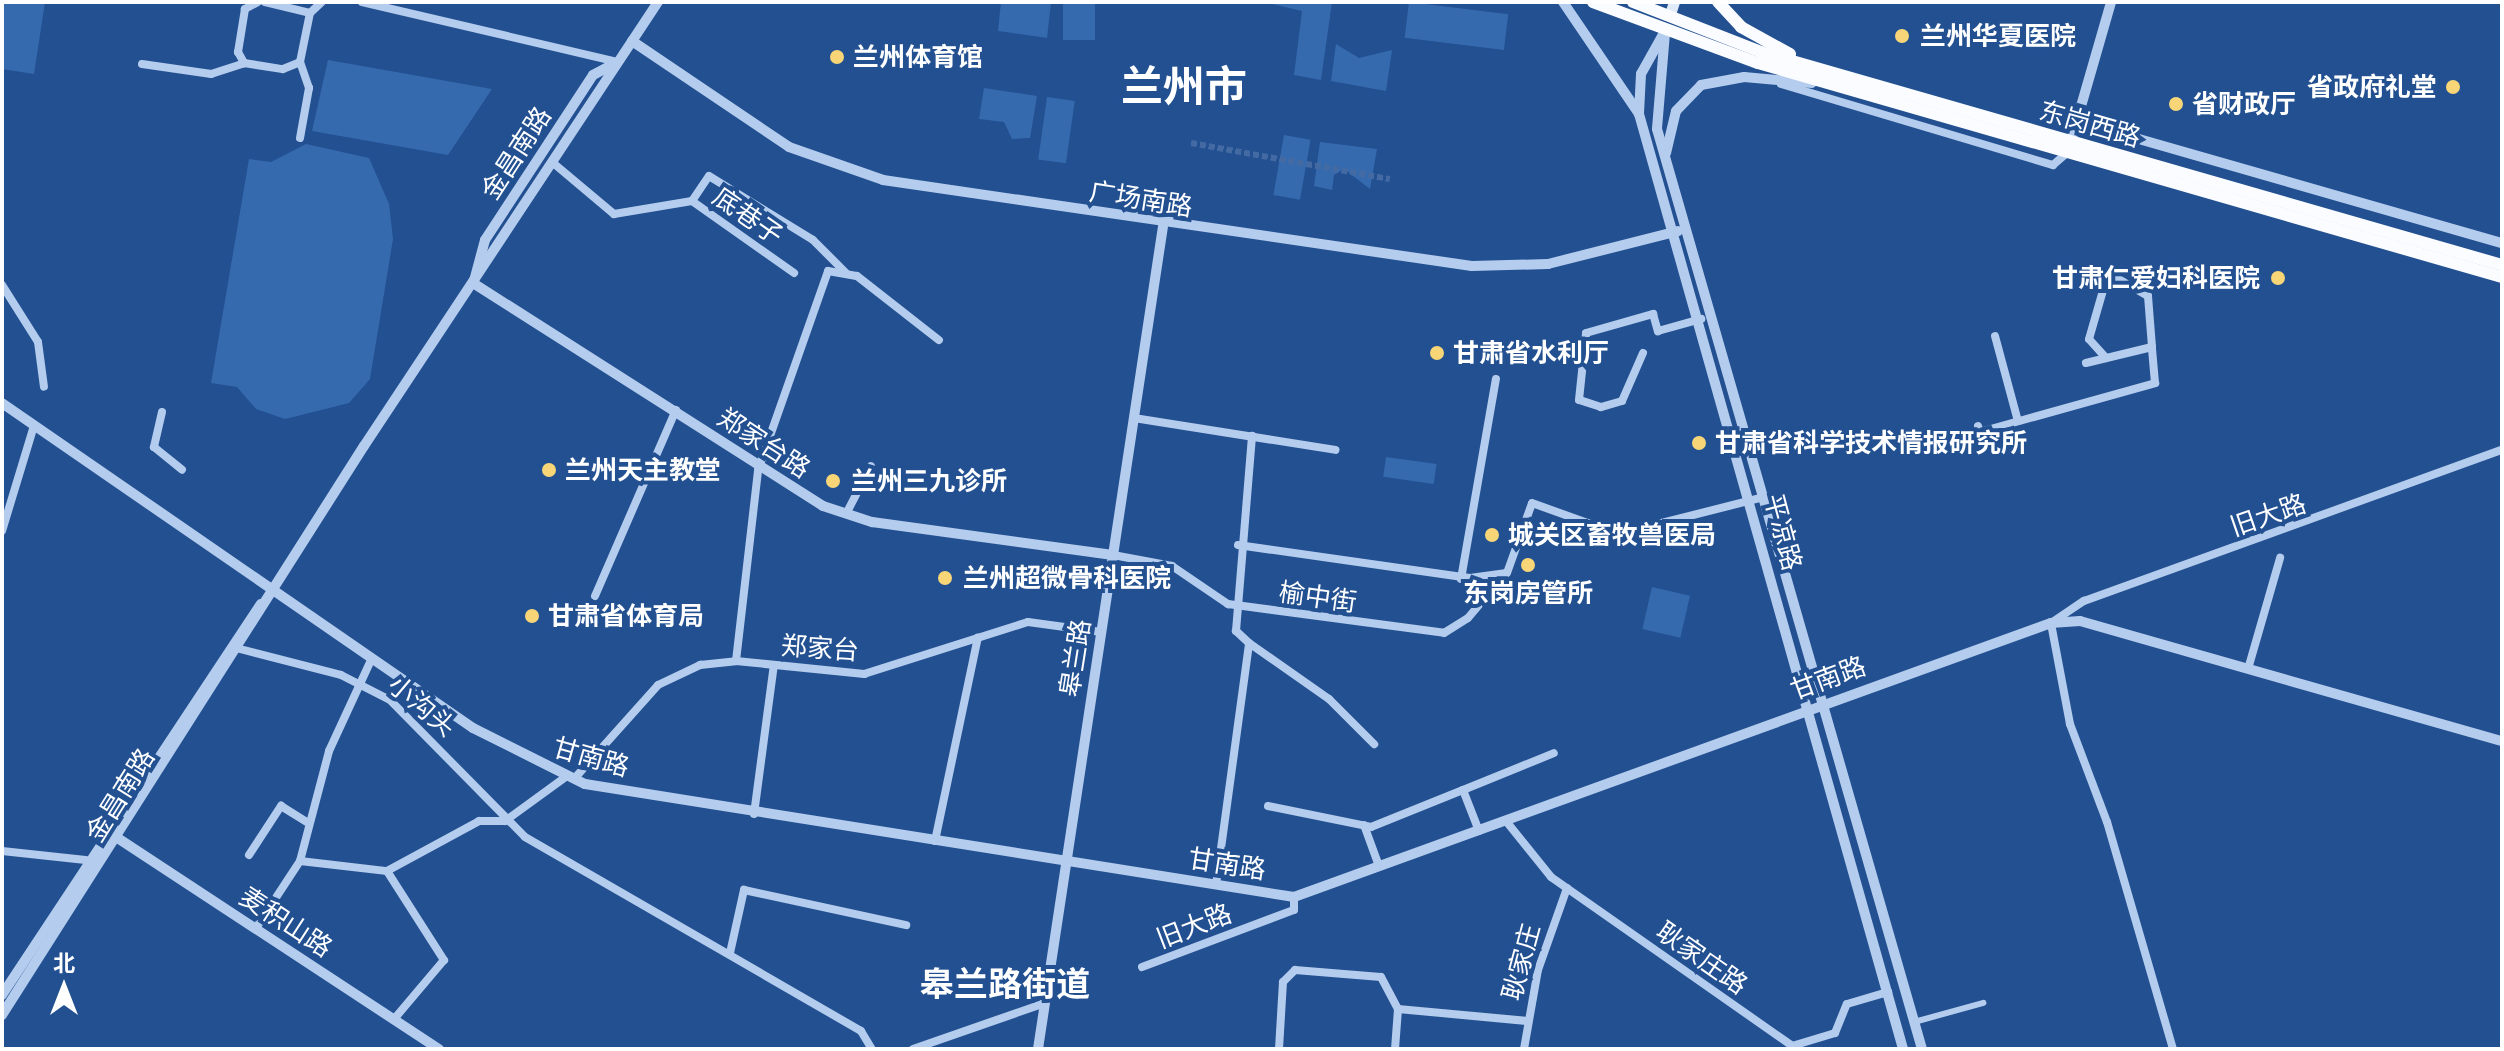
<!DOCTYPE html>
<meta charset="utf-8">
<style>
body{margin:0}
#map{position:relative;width:2504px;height:1051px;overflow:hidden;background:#225091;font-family:Lato,"Noto Sans SC",sans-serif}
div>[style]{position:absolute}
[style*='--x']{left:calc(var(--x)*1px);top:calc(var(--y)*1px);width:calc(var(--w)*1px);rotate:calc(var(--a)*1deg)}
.green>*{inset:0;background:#366aaf;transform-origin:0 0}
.pedestrian-tunnel>*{height:6px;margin-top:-3px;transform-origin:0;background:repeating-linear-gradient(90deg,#436aa2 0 6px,transparent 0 9px)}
.pedestrian>*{height:6px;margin:-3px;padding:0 3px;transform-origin:3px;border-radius:3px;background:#b4cced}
.minor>*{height:8px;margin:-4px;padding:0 4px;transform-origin:4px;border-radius:4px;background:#b4cced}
.tertiary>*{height:10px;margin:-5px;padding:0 5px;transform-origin:5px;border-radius:5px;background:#b4cced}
.secondary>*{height:11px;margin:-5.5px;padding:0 5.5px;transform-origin:5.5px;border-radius:5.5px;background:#e0ebfa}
.primary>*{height:12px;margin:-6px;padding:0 6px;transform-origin:6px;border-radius:6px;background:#fafcff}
.dots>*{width:22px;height:22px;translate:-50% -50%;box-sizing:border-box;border:4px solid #225091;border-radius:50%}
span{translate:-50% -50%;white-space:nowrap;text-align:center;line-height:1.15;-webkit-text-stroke:8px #225091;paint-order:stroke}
.poi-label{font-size:26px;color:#fff;font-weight:700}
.left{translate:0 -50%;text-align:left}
.right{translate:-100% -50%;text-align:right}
.street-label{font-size:26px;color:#fff}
.district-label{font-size:34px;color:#fff;font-weight:700}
.town-label{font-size:42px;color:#fff;font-weight:700}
.frame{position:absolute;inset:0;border:4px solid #fff;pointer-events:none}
.north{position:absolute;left:24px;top:947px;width:80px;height:80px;-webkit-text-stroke:6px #225091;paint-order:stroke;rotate:0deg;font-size:22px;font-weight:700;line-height:32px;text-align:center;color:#fff}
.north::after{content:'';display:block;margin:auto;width:28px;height:36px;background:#fff;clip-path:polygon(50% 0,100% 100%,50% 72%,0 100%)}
</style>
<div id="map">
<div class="green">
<i style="clip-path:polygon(2px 2px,45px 2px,34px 74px,2px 69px)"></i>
<i style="clip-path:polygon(1001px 2px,1051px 2px,1047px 38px,998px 31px)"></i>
<i style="left:1063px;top:2px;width:32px;height:38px"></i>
<i style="clip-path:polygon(1332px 2px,1321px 80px,1294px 75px,1302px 11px,1263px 2px)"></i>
<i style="left:1409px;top:2px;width:100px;height:36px;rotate:7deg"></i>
<i style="clip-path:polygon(1336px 44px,1359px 58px,1392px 50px,1386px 91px,1331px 81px)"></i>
<i style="clip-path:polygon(328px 60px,492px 89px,448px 155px,312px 131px)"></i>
<i style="clip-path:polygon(984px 88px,1037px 96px,1030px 138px,1012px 139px,1004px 122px,979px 119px)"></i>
<i style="left:1047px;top:97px;width:28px;height:63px;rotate:8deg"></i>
<i style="left:1284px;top:135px;width:27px;height:61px;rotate:10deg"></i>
<i style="clip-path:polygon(1320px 142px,1377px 149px,1370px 189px,1344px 169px,1334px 175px,1332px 190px,1314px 186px)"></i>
<i style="clip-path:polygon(306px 144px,369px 158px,389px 204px,393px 239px,370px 379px,349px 403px,285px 419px,256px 409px,237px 387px,211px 383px,249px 159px,271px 162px)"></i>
<i style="left:1386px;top:457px;width:51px;height:20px;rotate:8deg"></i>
<i style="left:1652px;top:587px;width:39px;height:43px;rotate:13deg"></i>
</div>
<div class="pedestrian-tunnel">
<i style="--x:1191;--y:143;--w:202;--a:10.3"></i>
</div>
<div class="pedestrian">
<i style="--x:1914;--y:1022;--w:72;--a:-15.4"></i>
</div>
<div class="minor">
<i style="--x:258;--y:2;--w:15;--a:152"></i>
<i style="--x:245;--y:9;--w:44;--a:99.2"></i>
<i style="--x:238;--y:52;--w:13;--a:61"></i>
<i style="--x:244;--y:63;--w:39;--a:9"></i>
<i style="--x:283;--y:69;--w:18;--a:-22"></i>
<i style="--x:265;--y:2;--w:46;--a:13.7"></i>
<i style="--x:362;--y:2;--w:262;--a:13.2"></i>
<i style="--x:142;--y:64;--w:70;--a:8.2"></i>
<i style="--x:211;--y:74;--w:35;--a:-18"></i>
<i style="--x:1781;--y:84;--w:284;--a:16.6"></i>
<i style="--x:2053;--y:165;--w:20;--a:-41"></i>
<i style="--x:300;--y:138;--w:51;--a:-79.8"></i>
<i style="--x:309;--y:88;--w:28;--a:-109"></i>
<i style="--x:300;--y:62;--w:50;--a:-78.5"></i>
<i style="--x:310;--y:13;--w:16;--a:-43"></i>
<i style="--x:552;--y:162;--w:81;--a:40"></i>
<i style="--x:614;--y:214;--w:79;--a:-9.5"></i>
<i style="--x:692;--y:201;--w:125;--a:35.2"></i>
<i style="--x:692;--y:201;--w:30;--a:-56"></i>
<i style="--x:709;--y:176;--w:122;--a:31.6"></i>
<i style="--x:813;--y:240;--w:47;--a:45"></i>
<i style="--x:2;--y:285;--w:67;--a:57.7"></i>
<i style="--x:38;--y:342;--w:45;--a:82.4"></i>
<i style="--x:1995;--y:336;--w:88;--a:74.9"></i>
<i style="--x:1643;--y:353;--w:52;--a:113.6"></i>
<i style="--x:1622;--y:401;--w:22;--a:164"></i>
<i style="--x:1601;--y:407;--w:23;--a:-162"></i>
<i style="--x:1579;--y:400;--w:67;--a:-84"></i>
<i style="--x:1586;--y:333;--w:70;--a:-15.8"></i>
<i style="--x:1653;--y:314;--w:18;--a:74"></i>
<i style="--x:1658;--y:331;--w:45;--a:-15.6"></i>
<i style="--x:2106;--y:358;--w:25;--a:-132"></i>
<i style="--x:2089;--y:339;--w:69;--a:-73.9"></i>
<i style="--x:2108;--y:273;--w:46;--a:29.9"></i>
<i style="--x:2148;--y:296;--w:51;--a:85.5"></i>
<i style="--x:162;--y:412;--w:36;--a:103"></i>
<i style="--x:154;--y:447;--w:36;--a:39"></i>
<i style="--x:1134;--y:418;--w:204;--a:9"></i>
<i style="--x:1978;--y:426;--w:6;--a:72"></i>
<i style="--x:1980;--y:432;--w:182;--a:-15.6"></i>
<i style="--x:2155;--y:383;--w:36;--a:-95"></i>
<i style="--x:2152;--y:347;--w:68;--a:166.4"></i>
<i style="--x:846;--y:514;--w:54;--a:-62.5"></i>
<i style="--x:2;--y:531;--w:110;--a:-73.1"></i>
<i style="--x:1238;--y:545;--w:234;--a:8.1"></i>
<i style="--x:1470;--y:578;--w:37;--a:-8"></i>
<i style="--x:1507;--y:573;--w:74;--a:-70.3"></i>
<i style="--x:1532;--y:503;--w:91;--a:19.8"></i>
<i style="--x:1618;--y:534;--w:151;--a:-14.2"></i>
<i style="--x:1113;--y:555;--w:60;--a:10.6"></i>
<i style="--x:1172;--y:566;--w:68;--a:34.2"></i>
<i style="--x:1228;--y:604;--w:218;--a:7.6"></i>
<i style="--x:1444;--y:633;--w:28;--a:-32"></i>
<i style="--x:1468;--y:618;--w:59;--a:-49.8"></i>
<i style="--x:1461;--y:579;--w:203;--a:-80.1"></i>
<i style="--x:595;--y:596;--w:203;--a:-66.5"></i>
<i style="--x:1249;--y:643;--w:98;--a:35"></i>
<i style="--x:1329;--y:699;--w:64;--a:45"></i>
<i style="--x:240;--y:649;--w:104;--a:14.4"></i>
<i style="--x:341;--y:675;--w:55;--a:27"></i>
<i style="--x:390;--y:700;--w:192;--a:45.4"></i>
<i style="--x:525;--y:837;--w:388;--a:30"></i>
<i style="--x:861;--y:1031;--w:21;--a:59"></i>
<i style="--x:736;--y:661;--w:192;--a:-83.4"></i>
<i style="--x:758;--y:470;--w:211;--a:-70.6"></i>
<i style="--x:828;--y:271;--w:29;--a:10"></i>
<i style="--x:857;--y:276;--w:104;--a:38"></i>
<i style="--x:2248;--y:669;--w:116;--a:-73.9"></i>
<i style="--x:574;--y:779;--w:126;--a:-48.2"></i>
<i style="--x:658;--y:685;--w:47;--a:-25.5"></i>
<i style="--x:700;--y:665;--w:36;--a:-6"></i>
<i style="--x:736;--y:661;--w:129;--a:5.8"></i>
<i style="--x:864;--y:674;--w:172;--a:-17.6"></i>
<i style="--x:1028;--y:622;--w:74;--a:7.8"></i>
<i style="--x:1463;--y:790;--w:98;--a:-22.1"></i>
<i style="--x:1268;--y:806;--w:105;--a:11.5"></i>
<i style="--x:1371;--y:827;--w:99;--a:-21.9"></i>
<i style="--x:1463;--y:790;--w:44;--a:68.7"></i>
<i style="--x:754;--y:814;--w:150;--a:-82.4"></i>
<i style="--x:1506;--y:821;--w:72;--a:51.2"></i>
<i style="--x:1551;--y:877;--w:294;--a:35"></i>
<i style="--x:1792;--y:1046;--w:45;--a:-16.8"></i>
<i style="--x:1835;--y:1033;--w:31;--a:-68"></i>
<i style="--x:1847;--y:1004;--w:43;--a:-16.3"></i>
<i style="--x:1364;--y:825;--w:44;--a:69.9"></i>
<i style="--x:935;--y:841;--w:208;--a:-78.1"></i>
<i style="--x:2;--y:851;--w:84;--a:6.1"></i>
<i style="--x:249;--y:855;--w:59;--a:-56.9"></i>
<i style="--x:281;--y:806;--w:32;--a:32"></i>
<i style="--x:300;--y:861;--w:88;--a:6.6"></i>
<i style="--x:387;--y:871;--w:105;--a:-28.5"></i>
<i style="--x:479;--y:821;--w:26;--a:0"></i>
<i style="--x:505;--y:821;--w:77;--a:-36"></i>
<i style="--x:387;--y:871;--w:106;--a:57.4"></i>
<i style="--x:444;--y:960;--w:76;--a:130.2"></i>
<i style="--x:1216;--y:885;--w:244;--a:-82.2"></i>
<i style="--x:1249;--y:643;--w:18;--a:-137"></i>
<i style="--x:1236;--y:631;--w:196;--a:-85.3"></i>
<i style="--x:256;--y:928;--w:80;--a:-56.7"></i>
<i style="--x:300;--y:861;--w:114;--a:-75.2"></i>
<i style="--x:329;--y:751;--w:100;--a:-65.2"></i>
<i style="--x:730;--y:953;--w:65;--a:-77.5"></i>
<i style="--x:744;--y:890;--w:166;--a:12.2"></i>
<i style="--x:1142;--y:967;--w:162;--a:-20.6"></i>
<i style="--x:1294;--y:910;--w:13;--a:-90"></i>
<i style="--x:913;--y:1049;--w:140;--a:-19.2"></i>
<i style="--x:1279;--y:1049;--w:67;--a:-86.6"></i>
<i style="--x:1283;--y:982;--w:17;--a:-45"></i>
<i style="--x:1295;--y:970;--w:86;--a:4.7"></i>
<i style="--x:1381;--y:977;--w:36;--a:62"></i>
<i style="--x:1395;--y:1049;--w:40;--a:-85.7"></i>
<i style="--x:1398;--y:1009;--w:130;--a:5.3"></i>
<i style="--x:1524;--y:1049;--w:80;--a:-80"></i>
<i style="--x:1538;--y:970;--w:87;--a:-70.5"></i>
<i style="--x:2173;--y:1049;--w:236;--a:-106.2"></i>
<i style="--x:2107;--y:822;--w:105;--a:-110.7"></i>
<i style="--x:2070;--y:724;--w:103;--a:-100.7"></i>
<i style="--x:2051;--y:623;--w:40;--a:-34"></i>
<i style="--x:2084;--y:601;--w:444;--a:-19.9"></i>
</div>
<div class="tertiary">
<i style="--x:1563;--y:2;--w:135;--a:55.8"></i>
<i style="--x:1665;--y:31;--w:49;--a:119.2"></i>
<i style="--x:1641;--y:74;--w:40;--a:92.9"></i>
<i style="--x:1639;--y:114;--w:972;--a:74.23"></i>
<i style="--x:1665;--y:33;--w:96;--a:94.8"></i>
<i style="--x:1657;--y:129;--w:957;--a:73.93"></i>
<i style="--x:632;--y:41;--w:189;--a:34"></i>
<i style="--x:789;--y:147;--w:100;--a:19.3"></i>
<i style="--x:883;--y:180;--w:595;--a:8.31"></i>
<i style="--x:1472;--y:266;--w:76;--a:-1.5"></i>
<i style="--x:1548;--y:264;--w:134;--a:-14.2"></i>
<i style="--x:2076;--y:121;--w:443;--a:16"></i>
<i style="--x:2071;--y:141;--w:145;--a:-73.9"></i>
<i style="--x:1666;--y:153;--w:43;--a:-76.6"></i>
<i style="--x:1676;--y:111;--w:36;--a:-46"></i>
<i style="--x:1701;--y:85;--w:44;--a:-10.5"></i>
<i style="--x:1744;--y:77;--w:68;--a:5"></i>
<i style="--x:474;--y:281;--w:42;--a:-75"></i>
<i style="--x:485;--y:240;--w:197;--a:-56.8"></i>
<i style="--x:593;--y:75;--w:24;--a:-28"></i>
<i style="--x:473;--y:283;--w:415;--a:32.5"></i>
<i style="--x:823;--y:506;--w:52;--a:18.1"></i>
<i style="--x:872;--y:522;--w:243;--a:7.8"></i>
<i style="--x:2;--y:403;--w:572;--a:34.61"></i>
<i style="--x:473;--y:728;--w:125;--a:26.6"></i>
<i style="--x:585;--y:784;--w:718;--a:9.06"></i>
<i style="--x:1294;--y:897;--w:805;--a:-19.9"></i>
<i style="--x:2051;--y:623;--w:29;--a:-4"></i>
<i style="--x:2080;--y:621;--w:439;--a:15.9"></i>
<i style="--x:113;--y:835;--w:390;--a:33.3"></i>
<i style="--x:2;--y:995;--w:469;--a:-56.5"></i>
<i style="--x:2;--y:1015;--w:674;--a:-57.54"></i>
<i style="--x:364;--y:446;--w:533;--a:-56.49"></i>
<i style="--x:1038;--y:1049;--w:832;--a:-81.36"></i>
</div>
<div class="secondary">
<i style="--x:1670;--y:14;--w:13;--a:-72"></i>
</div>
<div class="primary">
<i style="--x:1593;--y:2;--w:176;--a:20.3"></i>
<i style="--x:1758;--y:63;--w:774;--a:16.05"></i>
<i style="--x:1633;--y:2;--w:137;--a:21.3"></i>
<i style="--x:1761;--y:52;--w:771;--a:16.04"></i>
<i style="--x:1718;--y:2;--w:34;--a:47"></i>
<i style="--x:1741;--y:27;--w:56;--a:28.9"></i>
</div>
<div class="dots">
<i style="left:1902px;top:36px;background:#f8d677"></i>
<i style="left:837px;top:57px;background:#f8d677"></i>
<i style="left:2453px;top:87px;background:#f8d677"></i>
<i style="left:2176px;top:104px;background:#f8d677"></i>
<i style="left:2278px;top:278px;background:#f8d677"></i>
<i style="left:1437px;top:353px;background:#f8d677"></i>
<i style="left:1699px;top:443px;background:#f8d677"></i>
<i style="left:549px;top:470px;background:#f8d677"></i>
<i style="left:833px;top:481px;background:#f8d677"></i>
<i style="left:1492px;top:535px;background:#f8d677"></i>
<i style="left:1528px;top:565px;background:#f8d677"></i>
<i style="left:945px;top:578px;background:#f8d677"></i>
<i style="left:532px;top:616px;background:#f8d677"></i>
</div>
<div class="poi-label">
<span class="left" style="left:1920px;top:36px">兰州华夏医院</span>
<span class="left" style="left:853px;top:57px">兰州体育馆</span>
<span class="right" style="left:2437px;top:87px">省政府礼堂</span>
<span class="left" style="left:2192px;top:104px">省财政厅</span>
<span class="right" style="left:2260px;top:278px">甘肃仁爱妇科医院</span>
<span class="left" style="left:1453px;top:353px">甘肃省水利厅</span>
<span class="left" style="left:1715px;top:443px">甘肃省科学技术情报研究所</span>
<span class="left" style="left:565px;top:470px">兰州天主教堂</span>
<span class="left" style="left:851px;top:481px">兰州三九诊所</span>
<span class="left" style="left:1508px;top:535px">城关区畜牧兽医局</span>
<span class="left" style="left:963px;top:578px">兰州超微骨科医院</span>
<span style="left:1528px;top:593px">东岗房管所</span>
<span class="left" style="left:548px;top:616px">甘肃省体育局</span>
</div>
<div class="street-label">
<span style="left:2090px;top:124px;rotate:16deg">东岗西路</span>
<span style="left:516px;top:153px;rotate:-57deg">金昌南路</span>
<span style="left:1141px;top:199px;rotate:9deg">广场南路</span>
<span style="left:748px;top:216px;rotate:35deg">底巷子</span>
<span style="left:764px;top:443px;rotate:33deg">郑家台路</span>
<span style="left:2268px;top:515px;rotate:-19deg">旧大路</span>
<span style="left:1783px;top:532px;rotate:75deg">平凉路</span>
<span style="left:1318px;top:597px;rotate:8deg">榆中街</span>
<span style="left:820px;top:648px;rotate:4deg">郑家台</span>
<span style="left:1075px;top:658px;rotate:-81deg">皋兰路</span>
<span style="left:1828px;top:678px;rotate:-20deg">甘南路</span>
<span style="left:422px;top:706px;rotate:40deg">小沟头</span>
<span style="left:591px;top:757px;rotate:16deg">甘南路</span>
<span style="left:120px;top:795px;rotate:-58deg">金昌南路</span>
<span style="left:1227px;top:864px;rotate:9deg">甘南路</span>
<span style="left:286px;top:922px;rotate:33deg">麦积山路</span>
<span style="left:1194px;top:926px;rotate:-21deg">旧大路</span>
<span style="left:1702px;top:958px;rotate:35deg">耿家庄路</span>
<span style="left:1521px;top:962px;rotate:-75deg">耿家庄</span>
</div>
<div class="district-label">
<span style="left:1005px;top:983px">皋兰路街道</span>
</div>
<div class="town-label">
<span style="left:1184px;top:85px">兰州市</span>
</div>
<div class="frame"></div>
<div class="north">北</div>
</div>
